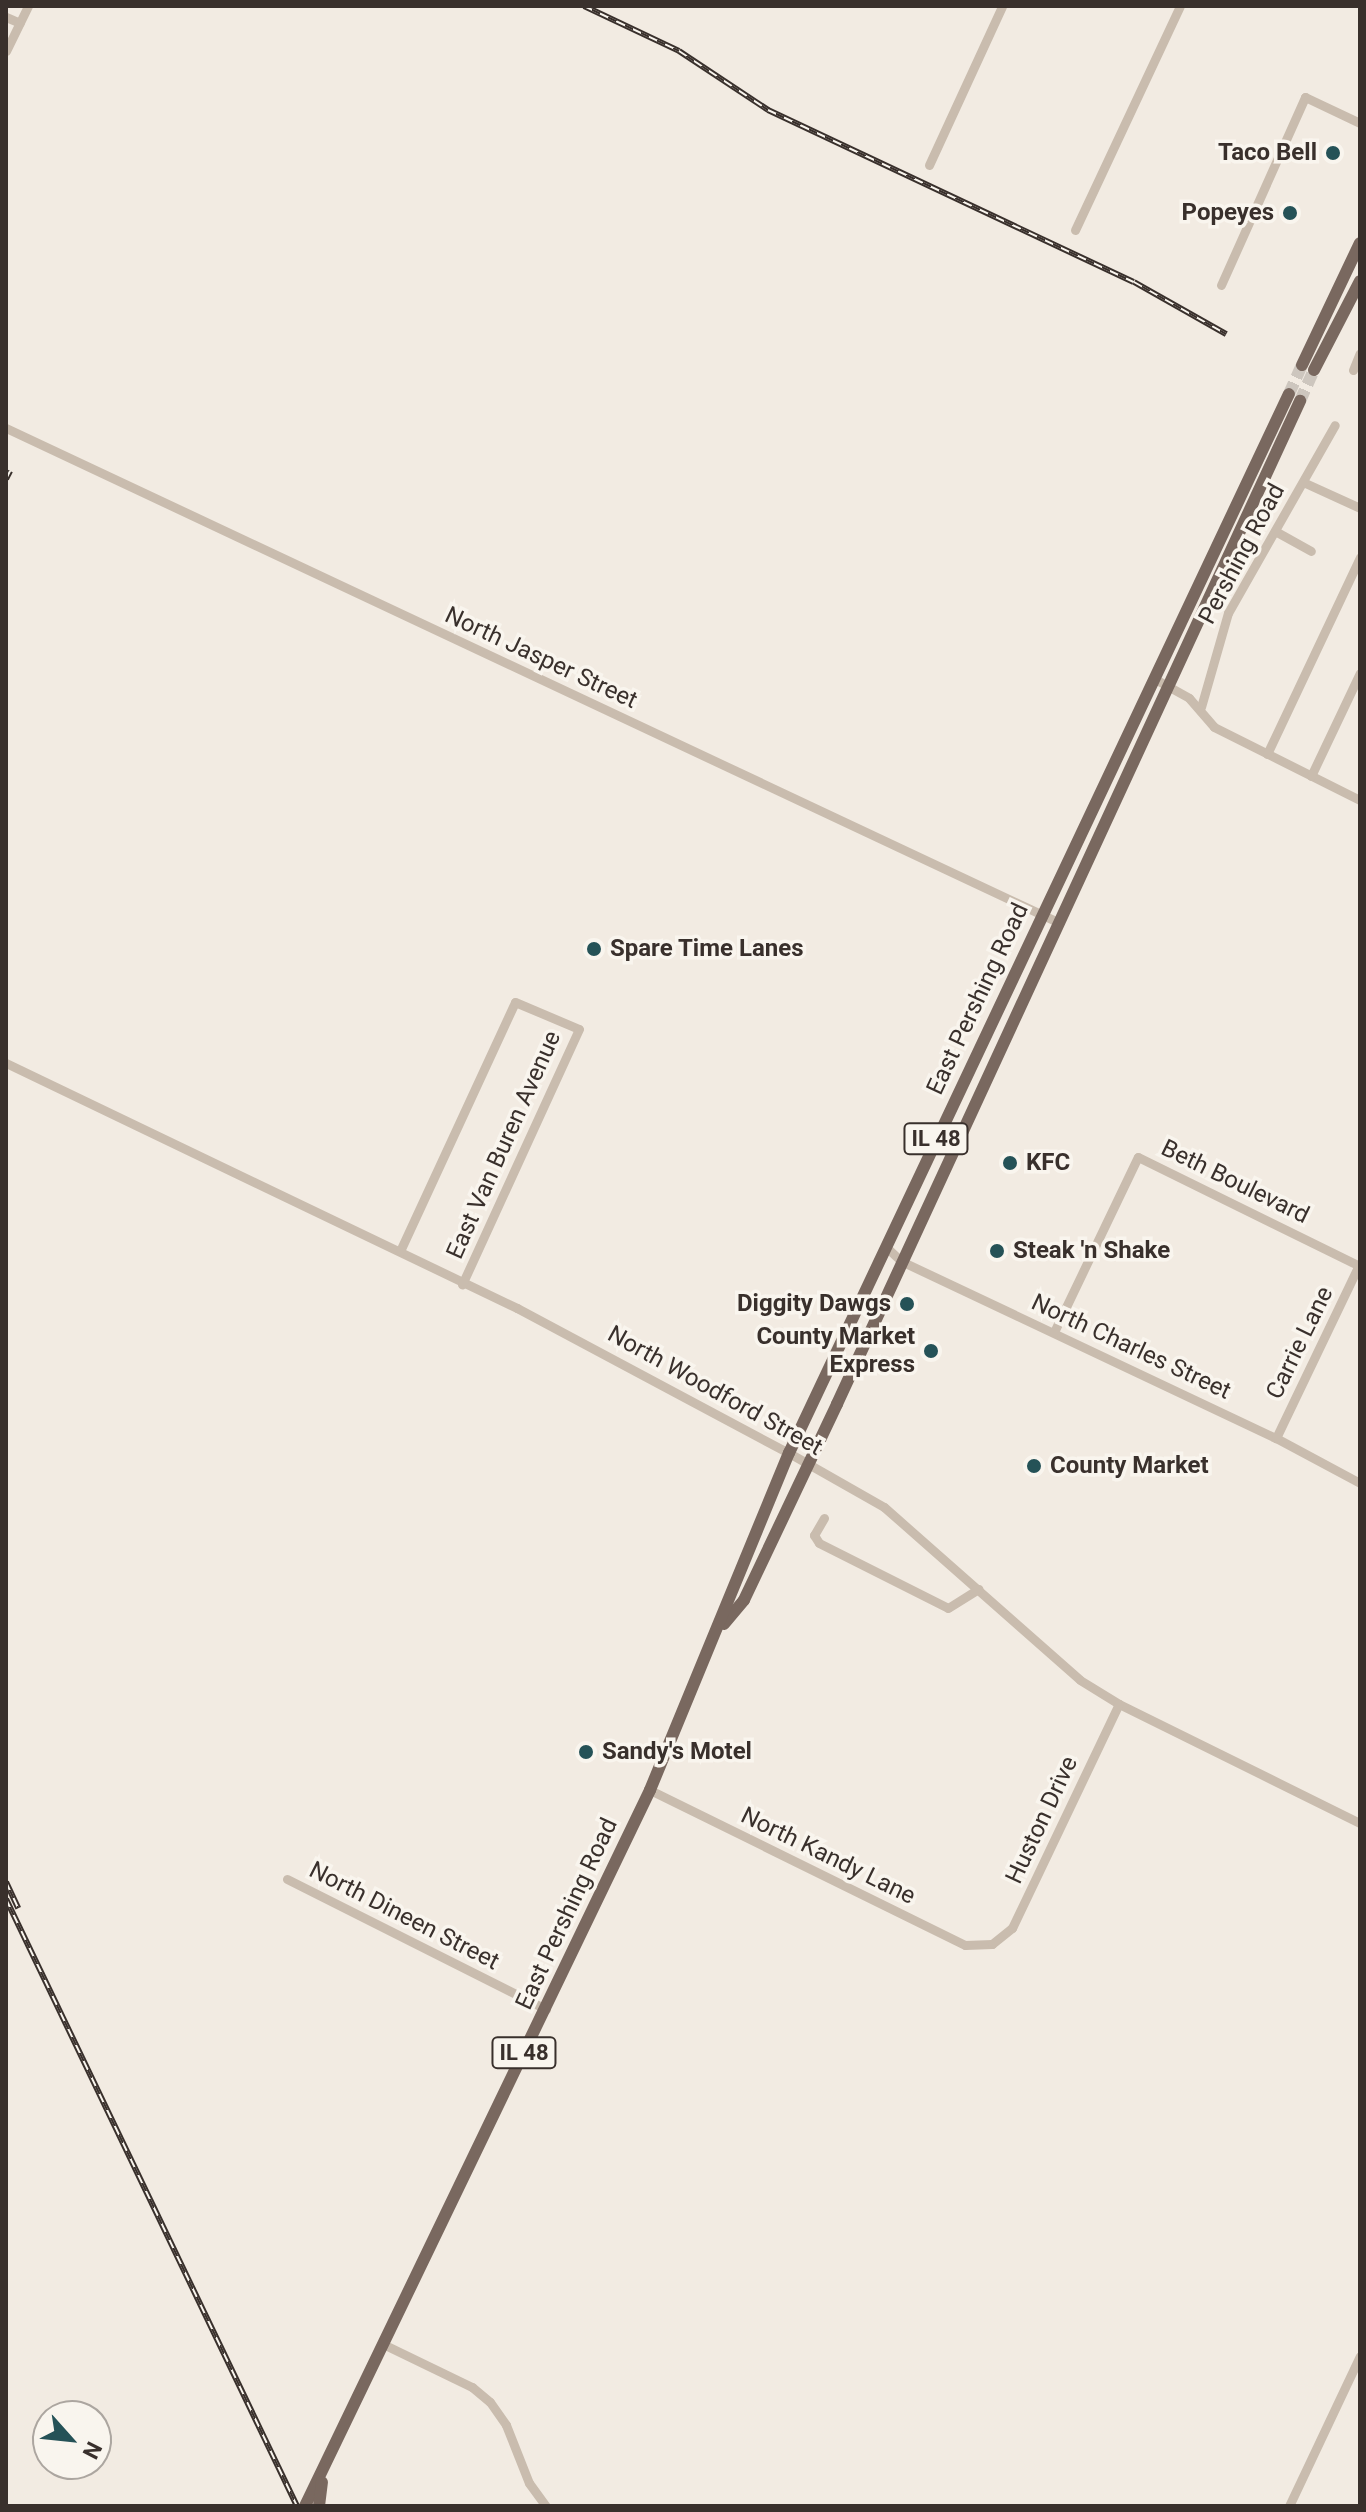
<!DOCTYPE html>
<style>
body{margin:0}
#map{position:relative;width:1366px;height:2512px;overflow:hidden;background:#f2ebe2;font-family:Roboto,sans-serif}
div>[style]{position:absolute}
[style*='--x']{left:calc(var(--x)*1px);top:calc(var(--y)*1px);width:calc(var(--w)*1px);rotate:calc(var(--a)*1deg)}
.major-tunnel>*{height:12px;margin-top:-6px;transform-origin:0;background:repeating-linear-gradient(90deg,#cdc6be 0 12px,transparent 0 18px)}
.minor>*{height:9px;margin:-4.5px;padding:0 4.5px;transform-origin:4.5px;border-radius:4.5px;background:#c9bcae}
.major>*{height:12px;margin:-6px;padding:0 6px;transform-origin:6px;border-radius:6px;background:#79685f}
.rail>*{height:6px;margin-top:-3px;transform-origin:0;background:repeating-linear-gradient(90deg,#f9f5ee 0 9px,#39302c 0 18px);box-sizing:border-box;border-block:2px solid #39302c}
.dots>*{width:22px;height:22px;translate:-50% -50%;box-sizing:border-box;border:4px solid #f9f5ee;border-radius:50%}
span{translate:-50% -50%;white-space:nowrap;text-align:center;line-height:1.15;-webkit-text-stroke:7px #f9f5ee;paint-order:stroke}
.shield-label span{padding:2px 6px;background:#f9f5ee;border:2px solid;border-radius:6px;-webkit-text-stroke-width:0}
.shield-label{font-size:22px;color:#39302c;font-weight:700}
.poi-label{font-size:24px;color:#39302c;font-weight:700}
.right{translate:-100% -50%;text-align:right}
.left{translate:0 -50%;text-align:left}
.street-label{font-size:24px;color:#39302c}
.frame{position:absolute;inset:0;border:8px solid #39302c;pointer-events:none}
.north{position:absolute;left:32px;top:2400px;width:80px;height:80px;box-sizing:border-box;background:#f9f5ee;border:2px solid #aca6a0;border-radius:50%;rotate:117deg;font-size:22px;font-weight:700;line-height:32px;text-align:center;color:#39302c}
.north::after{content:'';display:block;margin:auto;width:28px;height:36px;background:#255257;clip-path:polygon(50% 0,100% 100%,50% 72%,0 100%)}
</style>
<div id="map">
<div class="major-tunnel">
<i style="--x:1289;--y:394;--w:32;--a:-66"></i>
<i style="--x:1300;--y:401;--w:34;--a:-66"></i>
</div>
<div class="minor">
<i style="--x:6;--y:17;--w:15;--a:23"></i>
<i style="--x:6;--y:51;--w:50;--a:-63.9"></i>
<i style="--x:929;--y:165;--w:175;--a:-65.3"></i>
<i style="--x:1075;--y:230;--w:247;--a:-64.9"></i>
<i style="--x:1221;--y:285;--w:206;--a:-65.9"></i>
<i style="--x:1305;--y:97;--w:61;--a:25.3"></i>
<i style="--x:1353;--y:370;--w:18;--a:-68"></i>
<i style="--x:6;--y:428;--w:1164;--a:25.16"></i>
<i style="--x:1303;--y:482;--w:63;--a:24.5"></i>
<i style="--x:1275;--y:531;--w:41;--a:29.1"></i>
<i style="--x:1155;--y:679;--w:39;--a:29"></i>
<i style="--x:1189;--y:698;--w:38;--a:49"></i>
<i style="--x:1214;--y:727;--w:163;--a:26.6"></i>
<i style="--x:1201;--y:707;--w:98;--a:-74"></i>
<i style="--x:1228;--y:613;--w:216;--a:-60.4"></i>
<i style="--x:1267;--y:754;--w:218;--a:-64.7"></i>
<i style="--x:1311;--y:776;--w:114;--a:-64.6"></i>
<i style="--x:6;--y:1063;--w:567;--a:25.62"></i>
<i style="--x:517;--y:1308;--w:308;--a:28.1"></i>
<i style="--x:789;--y:1453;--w:109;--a:29.6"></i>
<i style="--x:884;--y:1507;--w:261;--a:41.4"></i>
<i style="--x:1080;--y:1680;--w:46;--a:31.6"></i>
<i style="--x:1119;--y:1704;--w:269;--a:26.3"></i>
<i style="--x:885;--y:1246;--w:22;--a:43"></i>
<i style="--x:901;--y:1261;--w:415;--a:25.3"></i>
<i style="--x:1276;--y:1438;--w:95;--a:28.2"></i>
<i style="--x:400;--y:1251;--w:274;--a:-65.2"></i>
<i style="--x:515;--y:1002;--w:69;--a:22.9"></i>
<i style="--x:579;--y:1029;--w:281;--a:114.6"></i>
<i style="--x:1054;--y:1332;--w:194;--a:-64.4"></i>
<i style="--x:1138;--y:1157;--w:247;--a:26.2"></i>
<i style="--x:1276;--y:1438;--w:192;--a:-64.4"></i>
<i style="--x:824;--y:1518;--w:20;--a:120"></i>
<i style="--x:814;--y:1535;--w:9;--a:58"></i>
<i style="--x:819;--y:1543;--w:144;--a:26.7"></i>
<i style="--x:948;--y:1608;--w:36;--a:-32"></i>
<i style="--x:650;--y:1790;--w:351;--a:26.2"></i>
<i style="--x:965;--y:1945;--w:27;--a:-2"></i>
<i style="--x:992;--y:1944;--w:26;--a:-39"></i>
<i style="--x:1012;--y:1928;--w:248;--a:-64.5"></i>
<i style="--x:287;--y:1879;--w:290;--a:26.7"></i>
<i style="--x:385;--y:2345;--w:97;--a:25.8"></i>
<i style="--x:472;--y:2387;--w:23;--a:40"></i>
<i style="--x:490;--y:2402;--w:28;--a:55"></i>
<i style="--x:506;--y:2425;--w:62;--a:68.4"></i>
<i style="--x:529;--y:2483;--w:29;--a:54"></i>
<i style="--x:1289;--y:2506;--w:166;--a:-64.7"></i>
</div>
<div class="major">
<i style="--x:1302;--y:365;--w:135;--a:-64.6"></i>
<i style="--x:1314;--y:370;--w:100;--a:-62.7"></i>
<i style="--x:724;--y:1624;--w:31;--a:-50"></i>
<i style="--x:744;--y:1600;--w:217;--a:-64.6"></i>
<i style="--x:837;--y:1404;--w:1105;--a:-65.22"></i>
<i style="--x:305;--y:2506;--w:795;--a:-64.27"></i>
<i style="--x:650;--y:1790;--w:365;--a:-67.6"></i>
<i style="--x:789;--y:1453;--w:1171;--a:-64.73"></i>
<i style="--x:319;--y:2506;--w:24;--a:-83"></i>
</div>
<div class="rail">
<i style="--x:584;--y:6;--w:105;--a:25.3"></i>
<i style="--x:679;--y:51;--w:107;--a:33.5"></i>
<i style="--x:768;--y:110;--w:404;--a:25.2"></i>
<i style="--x:1134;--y:282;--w:106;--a:29.5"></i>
<i style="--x:6;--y:479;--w:9;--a:-63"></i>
<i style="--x:6;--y:1882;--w:29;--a:65"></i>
<i style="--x:6;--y:1899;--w:673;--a:64.39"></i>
</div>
<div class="dots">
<i style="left:1333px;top:153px;background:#255257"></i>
<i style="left:1290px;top:213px;background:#255257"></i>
<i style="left:594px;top:949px;background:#255257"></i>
<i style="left:1010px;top:1163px;background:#255257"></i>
<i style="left:997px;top:1251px;background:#255257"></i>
<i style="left:907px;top:1304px;background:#255257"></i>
<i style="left:931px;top:1351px;background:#255257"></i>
<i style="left:1034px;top:1466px;background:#255257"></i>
<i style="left:586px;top:1752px;background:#255257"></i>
</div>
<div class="shield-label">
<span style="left:936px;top:1139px">IL 48</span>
<span style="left:524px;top:2053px">IL 48</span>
</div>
<div class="poi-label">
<span class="right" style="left:1317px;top:153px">Taco Bell</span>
<span class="right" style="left:1274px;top:213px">Popeyes</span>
<span class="left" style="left:610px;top:949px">Spare Time Lanes</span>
<span class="left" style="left:1026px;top:1163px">KFC</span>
<span class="left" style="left:1013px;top:1251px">Steak 'n Shake</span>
<span class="right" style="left:891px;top:1304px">Diggity Dawgs</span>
<span class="right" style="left:915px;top:1351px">County Market<br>Express</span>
<span class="left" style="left:1050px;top:1466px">County Market</span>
<span class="left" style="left:602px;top:1752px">Sandy's Motel</span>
</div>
<div class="street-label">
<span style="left:1242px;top:554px;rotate:-62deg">Pershing Road</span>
<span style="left:541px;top:658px;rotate:25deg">North Jasper Street</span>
<span style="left:978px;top:999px;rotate:-65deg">East Pershing Road</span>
<span style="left:504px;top:1145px;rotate:-66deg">East Van Buren Avenue</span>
<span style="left:1235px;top:1182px;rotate:26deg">Beth Boulevard</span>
<span style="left:1300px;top:1343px;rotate:-64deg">Carrie Lane</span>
<span style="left:1131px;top:1347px;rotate:25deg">North Charles Street</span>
<span style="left:715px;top:1391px;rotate:29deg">North Woodford Street</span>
<span style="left:1042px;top:1820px;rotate:-65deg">Huston Drive</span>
<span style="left:828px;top:1856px;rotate:26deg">North Kandy Lane</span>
<span style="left:567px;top:1914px;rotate:-65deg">East Pershing Road</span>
<span style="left:404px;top:1916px;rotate:27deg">North Dineen Street</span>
</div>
<div class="frame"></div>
<div class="north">N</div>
</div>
